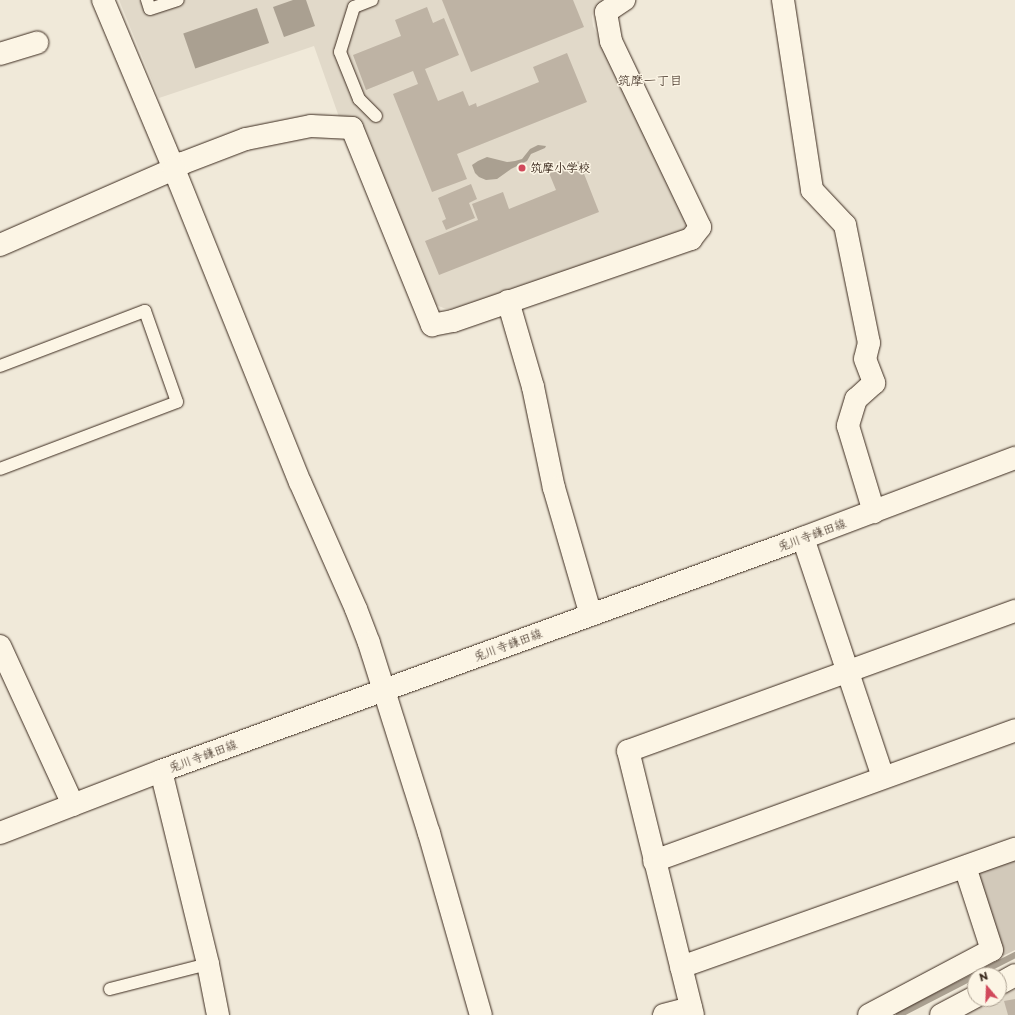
<!DOCTYPE html>
<meta charset="utf-8">
<style>
body{margin:0}
#map{position:relative;width:1015px;height:1015px;overflow:hidden;background:#f0e9d9;font-family:"Playpen Sans","Klee One",sans-serif}
div>[style]{position:absolute}
[style*='--x']{left:calc(var(--x)*1px);top:calc(var(--y)*1px);width:calc(var(--w)*1px);rotate:calc(var(--a)*1deg)}
.built>*{inset:0;background:#e1d9c9}
.green>*{inset:0;background:#d2c9ba}
.water>*{inset:0;background:#aaa091;transform-origin:0 0}
.stream>*{height:6px;margin:-3px;padding:0 3px;transform-origin:3px;border-radius:3px;background:#aaa091}
.building>*{inset:0;background:#beb3a4}
.roads{filter:drop-shadow(0 0 1px #3b2a1e) drop-shadow(0 0 1px #3b2a1e)}
.lane>*{height:12px;margin:-6px;padding:0 6px;transform-origin:6px;border-radius:6px;background:#fcf5e5}
.street>*{height:22px;margin:-11px;padding:0 11px;transform-origin:11px;border-radius:11px;background:#fcf5e5}
.secondary>*{height:22px;margin:-11px;padding:0 11px;transform-origin:11px;border-radius:11px;background:#fcf5e5}
.dots>*{width:11px;height:11px;translate:-50% -50%;box-sizing:border-box;border:2px solid #fcf5e5;border-radius:50%}
span{translate:-50% -50%;white-space:nowrap;text-align:center;line-height:1.15;-webkit-text-stroke:3px #fcf5e5;paint-order:stroke}
.poi-label{font-size:12px;color:#3b2a1e;font-weight:700}
.left{translate:0 -50%;text-align:left}
.street-label{font-size:12px;color:#3b2a1e}
.neighbourhood-label{font-size:13px;color:#3b2a1e}
.north{position:absolute;left:967px;top:967px;width:40px;height:40px;box-sizing:border-box;background:#fcf5e5;border:1px solid #afa495;border-radius:50%;rotate:341deg;font-size:11px;font-weight:700;line-height:16px;text-align:center;color:#3b2a1e}
.north::after{content:'';display:block;margin:auto;width:14px;height:18px;background:#d1495b;clip-path:polygon(50% 0,100% 100%,50% 72%,0 100%)}
</style>
<div id="map">
<div class="built">
<i style="clip-path:polygon(119px 0,602px 0,603px 3px,596px 8px,592px 16px,593px 26px,686px 213px,687px 224px,680px 233px,460px 308px,446px 309px,436px 305px,362px 123px,354px 118px,339px 117px,314px 46px,159px 98px)"></i>
<i style="clip-path:polygon(1015px 989px,1015px 1015px,963px 1015px,995px 999px,999px 999px,999px 997px)"></i>
</div>
<div class="green">
<i style="clip-path:polygon(1015px 858px,1015px 950px,1003px 956px,979px 879px,982px 870px)"></i>
</div>
<div class="water">
<i style="clip-path:polygon(293px 0,306px 0,315px 26px,284px 37px,273px 7px)"></i>
<i style="left:257px;top:8px;width:37px;height:78px;rotate:71deg"></i>
<i style="clip-path:polygon(538px 145px,546px 146px,545px 148px,531px 154px,527px 161px,511px 169px,497px 179px,486px 180px,479px 177px,475px 173px,472px 165px,478px 161px,487px 157px,507px 162px,515px 161px,522px 159px,530px 149px)"></i>
</div>
<div class="stream">
<i style="--x:976;--y:975;--w:44;--a:-27.1"></i>
<i style="--x:899;--y:1015;--w:85;--a:-27.2"></i>
</div>
<div class="building">
<i style="clip-path:polygon(442px 0,573px 0,584px 27px,471px 72px)"></i>
<i style="clip-path:polygon(427px 7px,433px 23px,444px 18px,459px 55px,425px 69px,438px 101px,463px 91px,469px 106px,476px 103px,477px 107px,539px 82px,533px 67px,567px 53px,587px 102px,457px 154px,467px 179px,432px 192px,393px 94px,418px 84px,413px 71px,366px 90px,353px 55px,401px 36px,395px 20px)"></i>
<i style="clip-path:polygon(579px 161px,599px 212px,439px 275px,425px 241px,478px 220px,472px 204px,503px 192px,509px 209px,556px 190px,549px 173px)"></i>
<i style="clip-path:polygon(471px 184px,477px 199px,469px 203px,475px 218px,446px 230px,442px 221px,446px 219px,438px 198px)"></i>
<i style="clip-path:polygon(1015px 999px,1015px 1015px,1008px 1015px,1004px 1001px)"></i>
</div>
<div class="roads">
<div class="lane">
<i style="--x:147;--y:0;--w:9;--a:72"></i>
<i style="--x:150;--y:9;--w:29;--a:-18"></i>
<i style="--x:372;--y:0;--w:19;--a:159"></i>
<i style="--x:354;--y:7;--w:47;--a:107.3"></i>
<i style="--x:340;--y:52;--w:51;--a:68"></i>
<i style="--x:359;--y:99;--w:24;--a:45"></i>
<i style="--x:0;--y:366;--w:155;--a:-20.8"></i>
<i style="--x:145;--y:311;--w:96;--a:70.6"></i>
<i style="--x:177;--y:402;--w:189;--a:159.3"></i>
<i style="--x:110;--y:989;--w:101;--a:-14.3"></i>
</div>
<div class="street">
<i style="--x:783;--y:0;--w:192;--a:81.3"></i>
<i style="--x:812;--y:190;--w:48;--a:46.7"></i>
<i style="--x:845;--y:225;--w:120;--a:78.5"></i>
<i style="--x:869;--y:343;--w:16;--a:104"></i>
<i style="--x:865;--y:359;--w:26;--a:69"></i>
<i style="--x:874;--y:383;--w:24;--a:138"></i>
<i style="--x:856;--y:399;--w:28;--a:107"></i>
<i style="--x:848;--y:426;--w:90;--a:73.2"></i>
<i style="--x:0;--y:54;--w:39;--a:-17"></i>
<i style="--x:0;--y:245;--w:190;--a:-23.6"></i>
<i style="--x:174;--y:169;--w:11;--a:-34"></i>
<i style="--x:183;--y:163;--w:67;--a:-20.9"></i>
<i style="--x:246;--y:139;--w:66;--a:-11.3"></i>
<i style="--x:311;--y:126;--w:41;--a:2.8"></i>
<i style="--x:352;--y:128;--w:213;--a:67.9"></i>
<i style="--x:432;--y:325;--w:21;--a:-11"></i>
<i style="--x:453;--y:321;--w:252;--a:-19"></i>
<i style="--x:691;--y:239;--w:15;--a:-53"></i>
<i style="--x:700;--y:227;--w:206;--a:-115.6"></i>
<i style="--x:611;--y:41;--w:29;--a:-100"></i>
<i style="--x:606;--y:12;--w:22;--a:-34"></i>
<i style="--x:508;--y:301;--w:90;--a:73.8"></i>
<i style="--x:533;--y:387;--w:103;--a:78.3"></i>
<i style="--x:554;--y:488;--w:132;--a:73.8"></i>
<i style="--x:803;--y:538;--w:252;--a:71.5"></i>
<i style="--x:0;--y:646;--w:175;--a:65.3"></i>
<i style="--x:161;--y:771;--w:199;--a:76.3"></i>
<i style="--x:208;--y:964;--w:52;--a:78.9"></i>
<i style="--x:654;--y:861;--w:384;--a:-19.9"></i>
<i style="--x:681;--y:967;--w:354;--a:-19.5"></i>
<i style="--x:664;--y:1015;--w:28;--a:-15"></i>
<i style="--x:693;--y:1015;--w:272;--a:-103.8"></i>
<i style="--x:628;--y:751;--w:412;--a:-19.9"></i>
<i style="--x:869;--y:1015;--w:139;--a:-27.9"></i>
<i style="--x:992;--y:950;--w:87;--a:-108"></i>
</div>
<div class="secondary">
<i style="--x:103;--y:0;--w:183;--a:67.2"></i>
<i style="--x:174;--y:169;--w:337;--a:68.1"></i>
<i style="--x:300;--y:482;--w:139;--a:66.2"></i>
<i style="--x:356;--y:609;--w:36;--a:69"></i>
<i style="--x:369;--y:643;--w:199;--a:72.5"></i>
<i style="--x:429;--y:833;--w:189;--a:74.1"></i>
<i style="--x:0;--y:833;--w:173;--a:-21.1"></i>
<i style="--x:161;--y:771;--w:683;--a:-19.95"></i>
<i style="--x:803;--y:538;--w:227;--a:-20.7"></i>
<i style="--x:999;--y:984;--w:18;--a:-29"></i>
<i style="--x:941;--y:1015;--w:38;--a:-28"></i>
</div>
</div>
<div class="dots">
<i style="left:522px;top:168px;background:#d1495b"></i>
</div>
<div class="poi-label">
<span class="left" style="left:530px;top:168px">筑摩小学校</span>
</div>
<div class="street-label">
<span style="left:812px;top:535px;rotate:-20deg">兎川寺鎌田線</span>
<span style="left:508px;top:645px;rotate:-20deg">兎川寺鎌田線</span>
<span style="left:203px;top:756px;rotate:-20deg">兎川寺鎌田線</span>
</div>
<div class="neighbourhood-label">
<span style="left:650px;top:80px">筑摩一丁目</span>
</div>
<div class="north">N</div>
</div>
